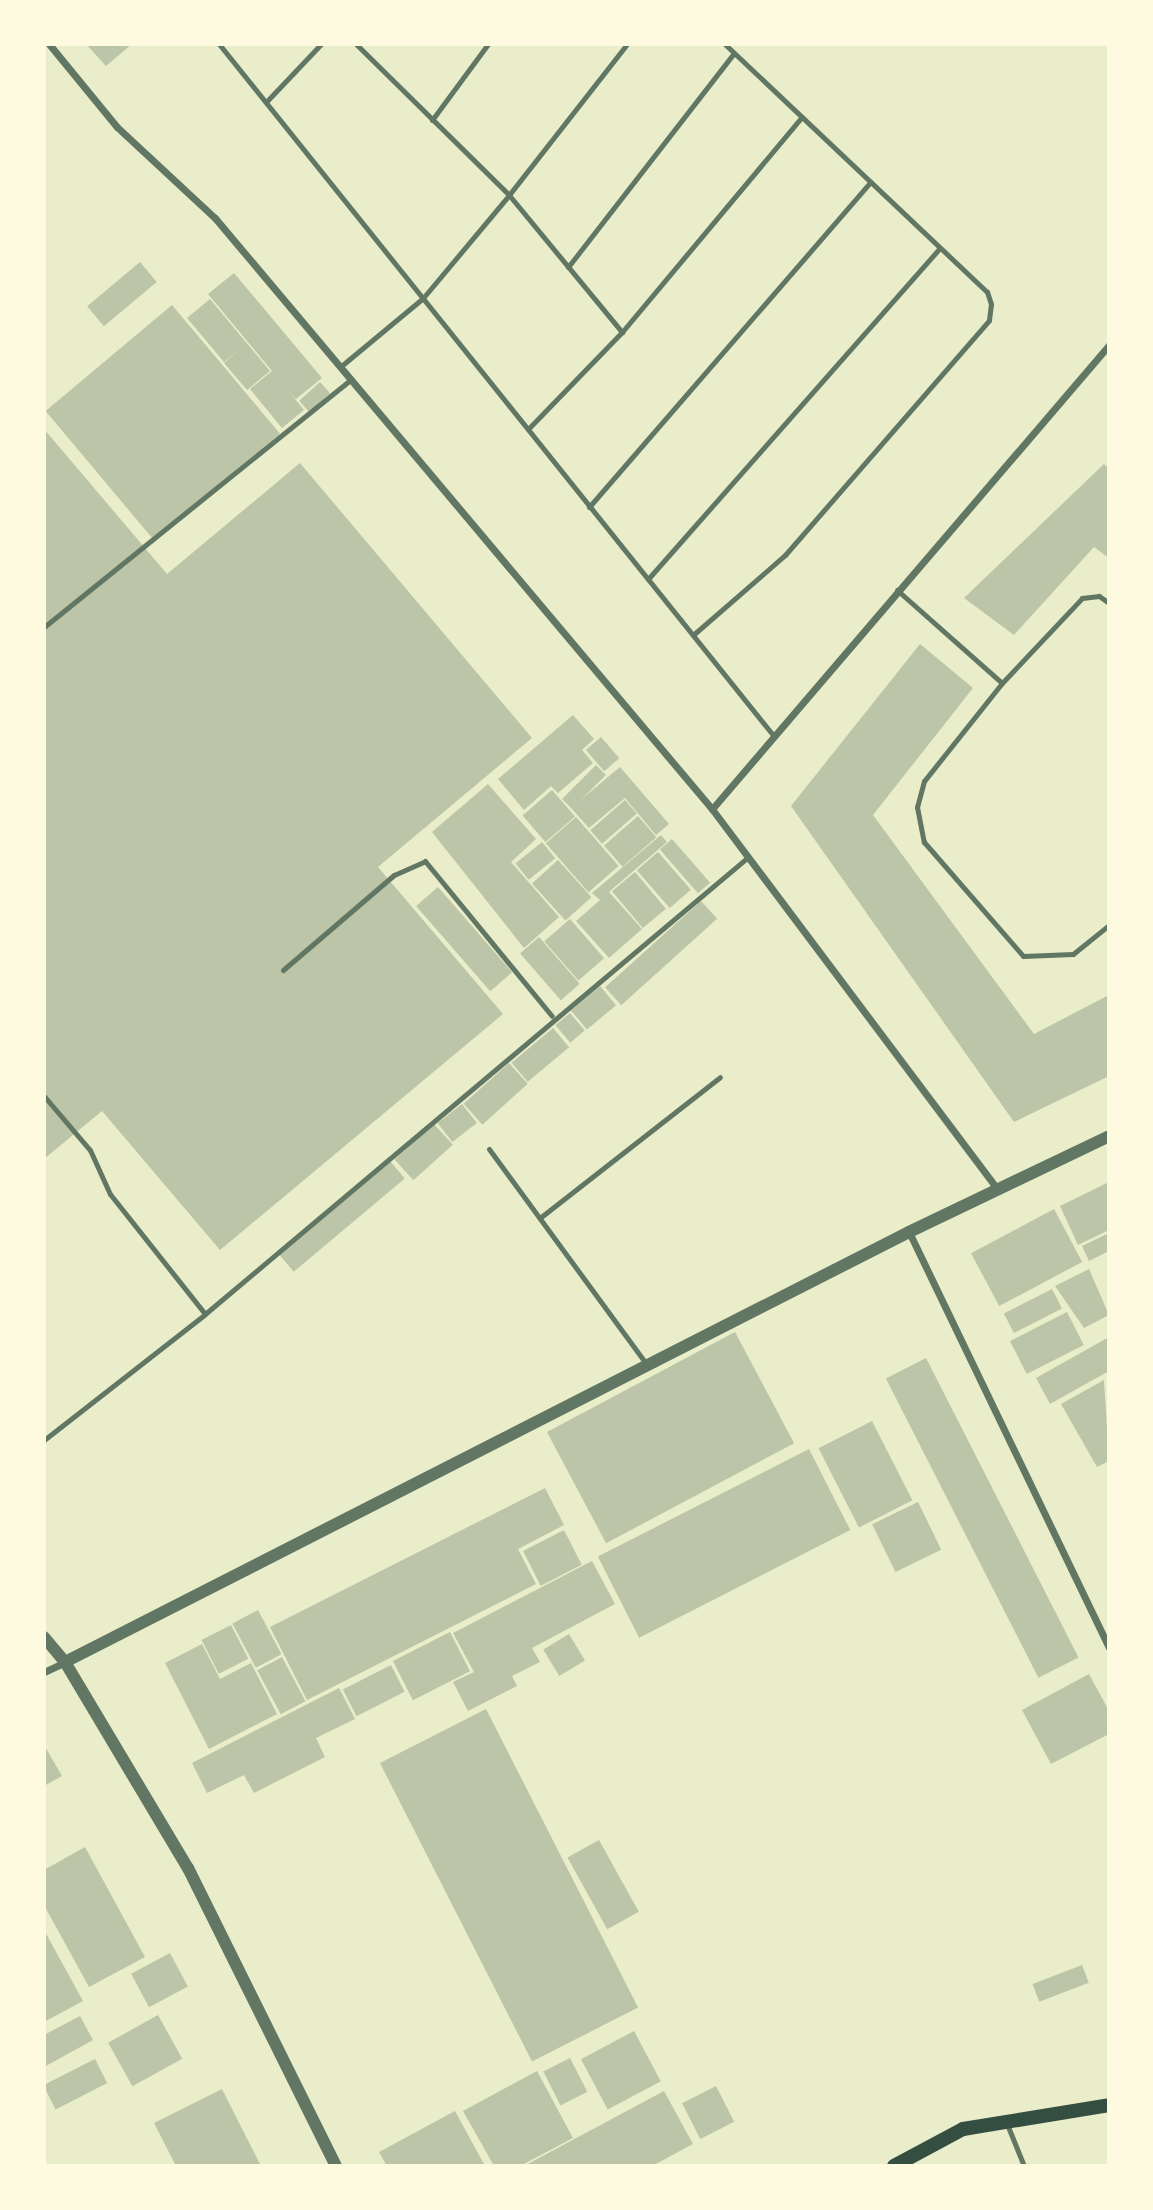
<!DOCTYPE html>
<style>
body{margin:0}
#map{position:relative;width:1153px;height:2210px;overflow:hidden;background:#e9edc9;font-family:"Playfair Display",serif}
div>[style]{position:absolute}
[style*='--x']{left:calc(var(--x)*1px);top:calc(var(--y)*1px);width:calc(var(--w)*1px);rotate:calc(var(--a)*1deg)}
.building>*{inset:0;background:#bcc5a7;transform-origin:0 0}
.service>*{height:5px;margin:-2.5px;padding:0 2.5px;transform-origin:2.5px;border-radius:2.5px;background:#617663}
.minor>*{height:7px;margin:-3.5px;padding:0 3.5px;transform-origin:3.5px;border-radius:3.5px;background:#617663}
.tertiary>*{height:12px;margin:-6px;padding:0 6px;transform-origin:6px;border-radius:6px;background:#617663}
.secondary>*{height:14px;margin:-7px;padding:0 7px;transform-origin:7px;border-radius:7px;background:#344e41}
span{translate:-50% -50%;white-space:nowrap;text-align:center;line-height:1.15;-webkit-text-stroke:6px #fefae0;paint-order:stroke}
.frame{position:absolute;inset:0;border:46px solid #fefae0;pointer-events:none}
</style>
<div id="map">
<div class="building">
<i style="clip-path:polygon(86px 44px,132px 44px,106px 66px)"></i>
<i style="left:140px;top:262px;width:26px;height:69px;rotate:50deg"></i>
<i style="clip-path:polygon(234px 273px,322px 378px,296px 399px,287px 389px,304px 410px,282px 428px,250px 389px,272px 371px,208px 294px)"></i>
<i style="clip-path:polygon(210px 299px,270px 371px,247px 390px,224px 363px,240px 349px,224px 362px,187px 318px)"></i>
<i style="left:172px;top:305px;width:168px;height:165px;rotate:50deg"></i>
<i style="left:320px;top:382px;width:15px;height:28px;rotate:48deg"></i>
<i style="clip-path:polygon(44px 429px,167px 574px,300px 463px,532px 738px,378px 867px,503px 1014px,220px 1250px,102px 1111px,44px 1159px)"></i>
<i style="clip-path:polygon(1104px 464px,1109px 469px,1109px 558px,1094px 547px,1014px 635px,964px 598px)"></i>
<i style="clip-path:polygon(920px 644px,973px 688px,873px 815px,1034px 1034px,1109px 995px,1109px 1076px,1014px 1122px,791px 806px)"></i>
<i style="clip-path:polygon(573px 715px,594px 739px,582px 750px,593px 763px,558px 793px,551px 786px,524px 810px,498px 779px)"></i>
<i style="left:601px;top:737px;width:28px;height:20px;rotate:49deg"></i>
<i style="left:596px;top:765px;width:14px;height:48px;rotate:45deg"></i>
<i style="clip-path:polygon(620px 767px,669px 824px,656px 835px,625px 798px,589px 828px,571px 808px)"></i>
<i style="clip-path:polygon(488px 784px,536px 839px,511px 862px,559px 917px,524px 948px,432px 832px)"></i>
<i style="left:552px;top:790px;width:35px;height:39px;rotate:49deg"></i>
<i style="left:625px;top:800px;width:18px;height:46px;rotate:49deg"></i>
<i style="left:638px;top:816px;width:28px;height:45px;rotate:49deg"></i>
<i style="left:576px;top:817px;width:65px;height:40px;rotate:49deg"></i>
<i style="clip-path:polygon(661px 835px,667px 842px,609px 892px,642px 929px,609px 958px,576px 921px,600px 900px,592px 893px)"></i>
<i style="left:672px;top:839px;width:58px;height:16px;rotate:49deg"></i>
<i style="left:542px;top:842px;width:21px;height:34px;rotate:51deg"></i>
<i style="left:658px;top:852px;width:50px;height:28px;rotate:49deg"></i>
<i style="left:558px;top:860px;width:50px;height:35px;rotate:48deg"></i>
<i style="left:635px;top:872px;width:48px;height:30px;rotate:50deg"></i>
<i style="left:438px;top:887px;width:113px;height:29px;rotate:49deg"></i>
<i style="left:701px;top:901px;width:24px;height:129px;rotate:48deg"></i>
<i style="left:570px;top:919px;width:52px;height:34px;rotate:49deg"></i>
<i style="left:539px;top:937px;width:62px;height:25px;rotate:49deg"></i>
<i style="left:600px;top:986px;width:25px;height:38px;rotate:50deg"></i>
<i style="left:570px;top:1013px;width:23px;height:19px;rotate:50deg"></i>
<i style="left:553px;top:1028px;width:25px;height:54px;rotate:50deg"></i>
<i style="left:509px;top:1063px;width:28px;height:61px;rotate:48deg"></i>
<i style="left:462px;top:1104px;width:24px;height:31px;rotate:52deg"></i>
<i style="left:434px;top:1124px;width:28px;height:53px;rotate:48deg"></i>
<i style="left:390px;top:1161px;width:23px;height:145px;rotate:50deg"></i>
<i style="clip-path:polygon(1109px 1182px,1109px 1230px,1078px 1245px,1060px 1206px)"></i>
<i style="left:1054px;top:1209px;width:60px;height:94px;rotate:62deg"></i>
<i style="clip-path:polygon(1109px 1233px,1109px 1251px,1089px 1261px,1082px 1246px)"></i>
<i style="clip-path:polygon(1089px 1269px,1109px 1315px,1084px 1328px,1055px 1286px)"></i>
<i style="left:1052px;top:1289px;width:22px;height:54px;rotate:63deg"></i>
<i style="left:1067px;top:1312px;width:37px;height:64px;rotate:63deg"></i>
<i style="left:735px;top:1332px;width:126px;height:213px;rotate:62deg"></i>
<i style="clip-path:polygon(1109px 1337px,1109px 1371px,1050px 1404px,1036px 1378px)"></i>
<i style="left:926px;top:1358px;width:336px;height:45px;rotate:63deg"></i>
<i style="clip-path:polygon(1104px 1380px,1109px 1461px,1097px 1467px,1061px 1404px)"></i>
<i style="left:872px;top:1421px;width:89px;height:60px;rotate:63deg"></i>
<i style="left:809px;top:1449px;width:91px;height:237px;rotate:63deg"></i>
<i style="clip-path:polygon(545px 1488px,564px 1525px,518px 1549px,536px 1584px,307px 1700px,270px 1627px)"></i>
<i style="left:918px;top:1502px;width:53px;height:51px;rotate:64deg"></i>
<i style="left:564px;top:1530px;width:39px;height:46px;rotate:63deg"></i>
<i style="clip-path:polygon(592px 1561px,615px 1604px,532px 1648px,540px 1662px,512px 1676px,517px 1686px,468px 1711px,453px 1682px,474px 1672px,453px 1633px)"></i>
<i style="left:258px;top:1610px;width:50px;height:29px;rotate:62deg"></i>
<i style="left:231px;top:1625px;width:38px;height:33px;rotate:63deg"></i>
<i style="left:450px;top:1632px;width:44px;height:64px;rotate:63deg"></i>
<i style="left:569px;top:1634px;width:31px;height:30px;rotate:59deg"></i>
<i style="clip-path:polygon(202px 1644px,220px 1679px,251px 1663px,277px 1714px,209px 1749px,165px 1663px)"></i>
<i style="left:282px;top:1657px;width:50px;height:28px;rotate:62deg"></i>
<i style="left:391px;top:1665px;width:30px;height:54px;rotate:63deg"></i>
<i style="clip-path:polygon(1089px 1674px,1109px 1711px,1109px 1734px,1051px 1764px,1022px 1710px)"></i>
<i style="clip-path:polygon(339px 1688px,355px 1719px,316px 1738px,325px 1757px,254px 1793px,244px 1775px,207px 1793px,192px 1763px)"></i>
<i style="left:486px;top:1709px;width:335px;height:119px;rotate:63deg"></i>
<i style="clip-path:polygon(44px 1745px,62px 1776px,44px 1786px)"></i>
<i style="left:599px;top:1840px;width:82px;height:36px;rotate:61deg"></i>
<i style="clip-path:polygon(85px 1847px,145px 1957px,89px 1987px,44px 1905px,44px 1870px)"></i>
<i style="clip-path:polygon(44px 1930px,83px 2001px,44px 2022px)"></i>
<i style="left:170px;top:1953px;width:38px;height:44px;rotate:62deg"></i>
<i style="left:1082px;top:1965px;width:19px;height:53px;rotate:69deg"></i>
<i style="left:158px;top:2015px;width:50px;height:57px;rotate:61deg"></i>
<i style="clip-path:polygon(80px 2016px,93px 2040px,44px 2067px,44px 2035px)"></i>
<i style="left:634px;top:2031px;width:57px;height:60px;rotate:62deg"></i>
<i style="left:570px;top:2058px;width:38px;height:30px;rotate:63deg"></i>
<i style="left:95px;top:2059px;width:27px;height:58px;rotate:63deg"></i>
<i style="clip-path:polygon(537px 2071px,573px 2138px,520px 2166px,494px 2166px,463px 2111px)"></i>
<i style="left:716px;top:2086px;width:40px;height:38px;rotate:63deg"></i>
<i style="clip-path:polygon(222px 2089px,261px 2166px,176px 2166px,154px 2123px)"></i>
<i style="clip-path:polygon(664px 2091px,693px 2144px,652px 2166px,524px 2166px)"></i>
<i style="clip-path:polygon(455px 2111px,485px 2166px,387px 2166px,379px 2152px)"></i>
</div>
<div class="service">
<i style="--x:219;--y:44;--w:886;--a:51.28"></i>
<i style="--x:356;--y:44;--w:215;--a:44.6"></i>
<i style="--x:509;--y:195;--w:192;--a:-52"></i>
<i style="--x:266;--y:102;--w:80;--a:-46.5"></i>
<i style="--x:432;--y:120;--w:94;--a:-53.6"></i>
<i style="--x:568;--y:267;--w:271;--a:-52.2"></i>
<i style="--x:622;--y:332;--w:280;--a:-50.1"></i>
<i style="--x:340;--y:367;--w:108;--a:-39.7"></i>
<i style="--x:423;--y:298;--w:134;--a:-50.1"></i>
<i style="--x:509;--y:195;--w:178;--a:50.5"></i>
<i style="--x:622;--y:332;--w:135;--a:134.1"></i>
<i style="--x:589;--y:507;--w:430;--a:-49.1"></i>
<i style="--x:648;--y:579;--w:441;--a:-48.6"></i>
<i style="--x:897;--y:590;--w:140;--a:41.5"></i>
<i style="--x:1002;--y:683;--w:125;--a:128.5"></i>
<i style="--x:924;--y:781;--w:27;--a:105"></i>
<i style="--x:917;--y:807;--w:36;--a:79"></i>
<i style="--x:924;--y:842;--w:151;--a:49"></i>
<i style="--x:1023;--y:956;--w:50;--a:-2.3"></i>
<i style="--x:1073;--y:954;--w:46;--a:-38.9"></i>
<i style="--x:44;--y:627;--w:395;--a:-38.9"></i>
<i style="--x:693;--y:635;--w:122;--a:-41"></i>
<i style="--x:785;--y:555;--w:311;--a:-49"></i>
<i style="--x:989;--y:320;--w:16;--a:-83"></i>
<i style="--x:991;--y:304;--w:13;--a:-108"></i>
<i style="--x:987;--y:292;--w:361;--a:-136.6"></i>
<i style="--x:1002;--y:683;--w:117;--a:-46.7"></i>
<i style="--x:1082;--y:598;--w:17;--a:-7"></i>
<i style="--x:1099;--y:596;--w:12;--a:35"></i>
<i style="--x:283;--y:970;--w:146;--a:-40.6"></i>
<i style="--x:394;--y:875;--w:34;--a:-24"></i>
<i style="--x:425;--y:861;--w:200;--a:50.7"></i>
<i style="--x:44;--y:1096;--w:71;--a:49.6"></i>
<i style="--x:90;--y:1150;--w:48;--a:65.6"></i>
<i style="--x:110;--y:1194;--w:153;--a:51.6"></i>
<i style="--x:489;--y:1149;--w:268;--a:53.8"></i>
<i style="--x:541;--y:1217;--w:227;--a:-38"></i>
<i style="--x:44;--y:1440;--w:204;--a:-38"></i>
<i style="--x:205;--y:1314;--w:710;--a:-40.08"></i>
<i style="--x:1007;--y:2124;--w:45;--a:68"></i>
</div>
<div class="minor">
<i style="--x:49;--y:44;--w:107;--a:50.7"></i>
<i style="--x:117;--y:127;--w:134;--a:42.9"></i>
<i style="--x:215;--y:218;--w:772;--a:49.94"></i>
<i style="--x:712;--y:809;--w:475;--a:53.1"></i>
<i style="--x:712;--y:809;--w:611;--a:-49.45"></i>
<i style="--x:909;--y:1232;--w:461;--a:64.3"></i>
<i style="--x:44;--y:1672;--w:23;--a:-25"></i>
</div>
<div class="tertiary">
<i style="--x:44;--y:1637;--w:33;--a:50"></i>
<i style="--x:65;--y:1662;--w:240;--a:59.2"></i>
<i style="--x:188;--y:1868;--w:333;--a:63.6"></i>
<i style="--x:65;--y:1662;--w:947;--a:-27"></i>
<i style="--x:909;--y:1232;--w:222;--a:-25.6"></i>
</div>
<div class="secondary">
<i style="--x:894;--y:2166;--w:78;--a:-28.2"></i>
<i style="--x:963;--y:2129;--w:148;--a:-9.3"></i>
</div>
<div class="frame"></div>
</div>
